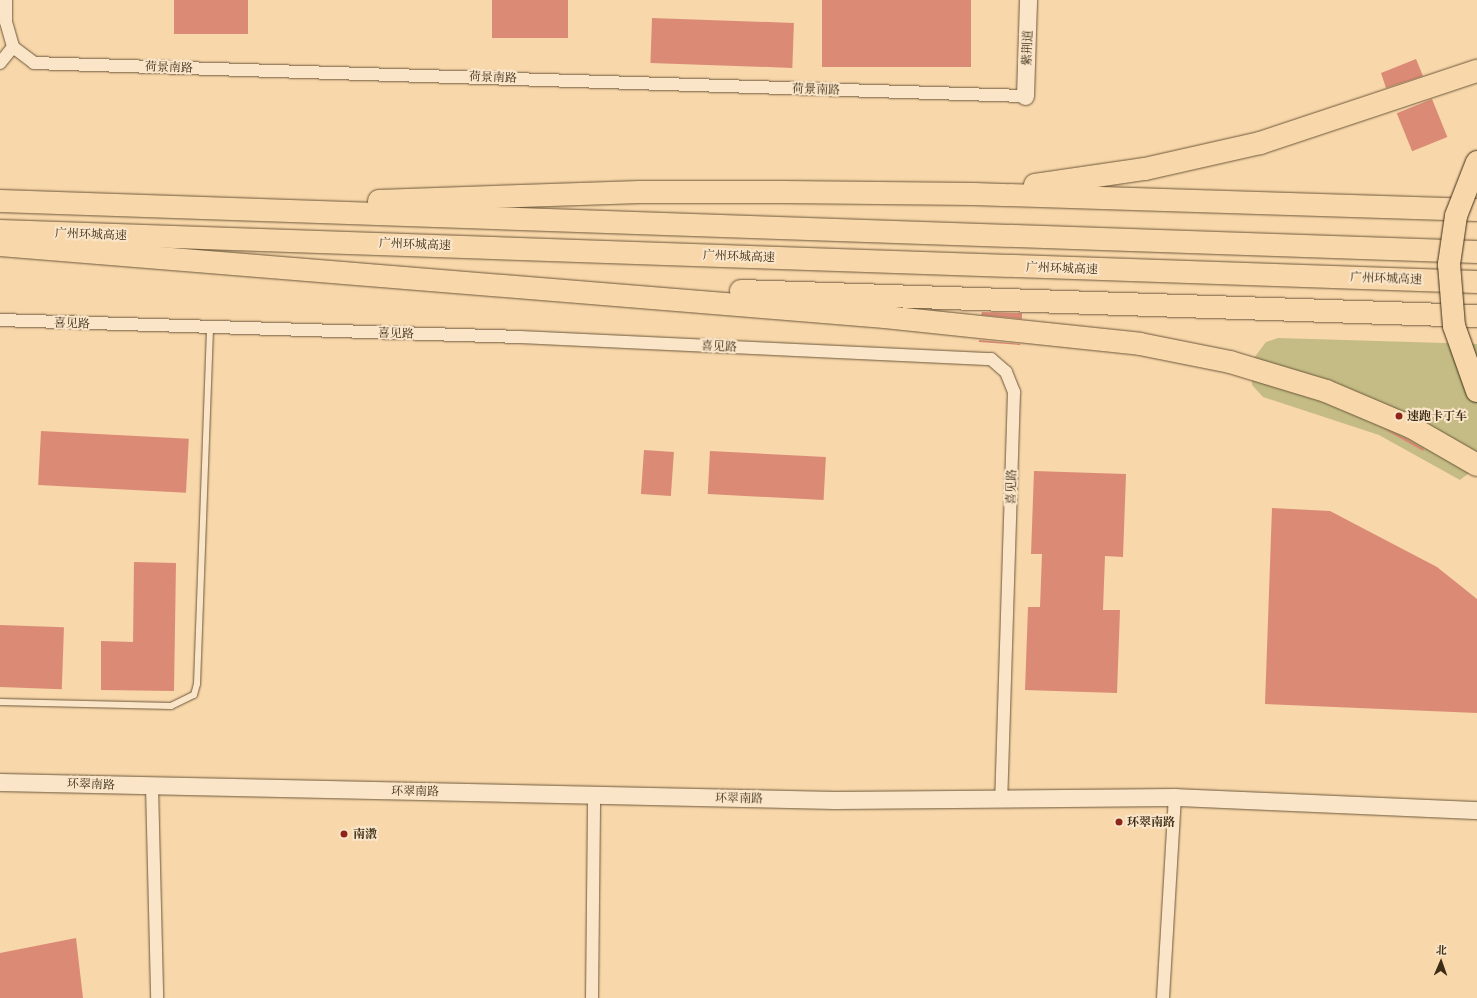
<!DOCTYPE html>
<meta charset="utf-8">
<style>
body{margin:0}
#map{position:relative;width:1477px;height:998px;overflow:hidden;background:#f8d7aa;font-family:"Libre Caslon Text","Noto Serif SC",serif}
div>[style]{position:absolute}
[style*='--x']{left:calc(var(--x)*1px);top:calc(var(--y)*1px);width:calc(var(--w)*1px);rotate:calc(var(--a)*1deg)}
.green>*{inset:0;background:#c4bc84}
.building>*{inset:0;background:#db8b75;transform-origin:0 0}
.roads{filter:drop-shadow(0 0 1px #6c583b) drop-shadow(0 0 1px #6c583b)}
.lane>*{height:6px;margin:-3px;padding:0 3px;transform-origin:3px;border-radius:3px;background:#fae5c8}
.street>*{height:12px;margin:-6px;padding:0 6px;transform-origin:6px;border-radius:6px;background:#fae5c8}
.secondary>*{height:17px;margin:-8.5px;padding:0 8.5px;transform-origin:8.5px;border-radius:8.5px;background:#fae5c8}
.highway>*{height:22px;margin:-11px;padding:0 11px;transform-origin:11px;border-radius:11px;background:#f8d7aa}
.bridges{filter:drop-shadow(0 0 1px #3d2d16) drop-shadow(0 0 1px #3d2d16)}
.highway-bridge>*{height:22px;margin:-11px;padding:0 11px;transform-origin:11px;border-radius:11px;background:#f8d7aa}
.dots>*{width:11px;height:11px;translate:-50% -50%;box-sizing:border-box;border:2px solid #fae5c8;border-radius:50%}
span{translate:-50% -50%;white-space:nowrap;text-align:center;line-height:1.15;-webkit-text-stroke:4px #fae5c8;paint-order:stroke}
.street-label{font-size:12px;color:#3d2d16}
.poi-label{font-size:12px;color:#3d2d16;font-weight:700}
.left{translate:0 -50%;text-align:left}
.north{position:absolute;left:1421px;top:942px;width:40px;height:40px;-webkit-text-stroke:3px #fae5c8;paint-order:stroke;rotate:2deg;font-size:11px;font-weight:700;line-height:16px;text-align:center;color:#3d2d16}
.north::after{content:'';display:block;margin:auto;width:14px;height:18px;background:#3d2d16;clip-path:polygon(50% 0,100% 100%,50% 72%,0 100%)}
</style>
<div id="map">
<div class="green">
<i style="clip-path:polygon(1278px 338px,1477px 344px,1477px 467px,1460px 480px,1379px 435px,1263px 397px,1252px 385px,1251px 362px,1266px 342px)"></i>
</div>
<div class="building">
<i style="left:174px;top:0;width:74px;height:34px"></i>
<i style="left:492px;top:0;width:76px;height:38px"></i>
<i style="left:822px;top:0;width:149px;height:67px"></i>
<i style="left:652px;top:18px;width:142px;height:45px;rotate:2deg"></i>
<i style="clip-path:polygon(1416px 59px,1423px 76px,1386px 88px,1381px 73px)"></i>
<i style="left:1432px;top:99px;width:41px;height:38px;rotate:68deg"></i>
<i style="clip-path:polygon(982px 312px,1022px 313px,1022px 319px,981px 315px)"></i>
<i style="clip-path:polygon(979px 340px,1020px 344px,1020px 345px,979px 342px)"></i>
<i style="clip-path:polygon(1382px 428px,1405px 438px,1424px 449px,1423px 451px)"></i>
<i style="left:41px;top:431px;width:148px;height:54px;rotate:3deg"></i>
<i style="left:644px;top:450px;width:30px;height:44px;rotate:4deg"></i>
<i style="left:710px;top:451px;width:116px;height:43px;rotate:3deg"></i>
<i style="clip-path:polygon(1034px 471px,1126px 474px,1123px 557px,1105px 556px,1103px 610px,1120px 610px,1117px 693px,1025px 690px,1028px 607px,1040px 607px,1042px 554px,1031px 554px)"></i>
<i style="clip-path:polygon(1272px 508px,1330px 511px,1437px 567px,1477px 599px,1477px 713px,1265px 704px)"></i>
<i style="clip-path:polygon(134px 562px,176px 563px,174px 691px,101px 690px,101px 641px,133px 642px)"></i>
<i style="left:0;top:625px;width:64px;height:62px;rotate:2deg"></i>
<i style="clip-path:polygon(76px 938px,83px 998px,0 998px,0 953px)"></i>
</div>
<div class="roads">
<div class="lane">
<i style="--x:0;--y:702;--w:171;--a:1.3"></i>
<i style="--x:171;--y:706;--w:25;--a:-26"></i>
<i style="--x:194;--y:695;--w:11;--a:-75"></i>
<i style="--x:197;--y:684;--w:357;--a:-87.9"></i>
</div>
<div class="street">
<i style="--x:6;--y:0;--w:22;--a:90"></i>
<i style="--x:6;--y:22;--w:26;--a:74"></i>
<i style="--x:13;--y:47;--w:26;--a:37"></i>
<i style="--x:34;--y:63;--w:992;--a:1.91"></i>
<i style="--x:0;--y:63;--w:21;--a:-51"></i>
<i style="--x:0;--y:320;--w:520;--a:1.87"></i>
<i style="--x:520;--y:337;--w:472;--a:2.7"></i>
<i style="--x:991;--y:359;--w:20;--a:41"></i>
<i style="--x:1006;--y:372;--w:22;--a:68"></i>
<i style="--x:1014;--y:392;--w:406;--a:91.8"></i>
<i style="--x:152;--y:786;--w:212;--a:88.6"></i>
<i style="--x:592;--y:998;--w:203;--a:-89.4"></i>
<i style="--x:1163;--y:998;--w:201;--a:-86.6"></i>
</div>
<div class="secondary">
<i style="--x:1025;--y:96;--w:96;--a:-88.2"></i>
<i style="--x:0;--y:782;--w:835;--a:1.23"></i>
<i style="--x:835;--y:800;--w:340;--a:-0.5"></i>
<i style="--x:1175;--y:797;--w:302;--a:2.5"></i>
</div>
<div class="highway">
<i style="--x:1035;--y:185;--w:111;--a:-8.3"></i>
<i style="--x:1145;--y:169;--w:118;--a:-12.7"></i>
<i style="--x:1260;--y:143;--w:229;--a:-18.4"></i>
<i style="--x:0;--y:201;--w:1478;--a:1.98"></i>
<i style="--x:379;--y:201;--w:261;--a:-2"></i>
<i style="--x:640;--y:192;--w:142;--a:0"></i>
<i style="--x:782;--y:192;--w:192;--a:0.6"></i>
<i style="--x:974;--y:194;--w:503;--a:1.82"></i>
<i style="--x:0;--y:231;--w:1478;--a:1.98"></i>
<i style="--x:0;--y:245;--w:888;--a:4.65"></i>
<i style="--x:885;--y:317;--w:256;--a:6"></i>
<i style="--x:1140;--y:344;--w:92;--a:11.3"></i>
<i style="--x:1230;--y:362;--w:100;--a:16.8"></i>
<i style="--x:1326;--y:391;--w:92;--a:23"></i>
<i style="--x:1411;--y:427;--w:76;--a:29.9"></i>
<i style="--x:741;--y:291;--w:736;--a:1.95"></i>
</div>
</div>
<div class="bridges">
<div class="highway-bridge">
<i style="--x:1477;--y:162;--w:58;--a:111.3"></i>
<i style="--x:1456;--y:216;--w:49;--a:98.3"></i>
<i style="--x:1449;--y:264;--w:62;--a:85.4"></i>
<i style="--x:1454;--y:326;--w:69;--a:70.5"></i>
</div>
</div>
<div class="dots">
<i style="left:1399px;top:416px;background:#8f2418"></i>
<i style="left:1119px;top:822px;background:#8f2418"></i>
<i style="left:344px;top:834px;background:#8f2418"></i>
</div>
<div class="street-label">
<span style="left:1027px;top:48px;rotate:-88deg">紫荆道</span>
<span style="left:169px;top:67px;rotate:2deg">荷景南路</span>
<span style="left:493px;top:77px;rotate:2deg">荷景南路</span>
<span style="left:816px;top:89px;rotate:2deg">荷景南路</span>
<span style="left:91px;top:234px;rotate:2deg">广州环城高速</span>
<span style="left:415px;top:244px;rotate:2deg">广州环城高速</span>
<span style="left:739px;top:256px;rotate:2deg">广州环城高速</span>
<span style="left:1062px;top:268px;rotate:2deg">广州环城高速</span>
<span style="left:1386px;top:278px;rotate:2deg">广州环城高速</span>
<span style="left:72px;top:323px;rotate:2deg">喜见路</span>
<span style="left:396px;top:333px;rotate:2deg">喜见路</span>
<span style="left:719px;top:346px;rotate:3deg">喜见路</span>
<span style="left:1011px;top:487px;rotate:-88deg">喜见路</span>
<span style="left:91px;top:784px;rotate:2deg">环翠南路</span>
<span style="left:415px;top:791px;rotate:1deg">环翠南路</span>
<span style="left:739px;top:798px;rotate:1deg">环翠南路</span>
</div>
<div class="poi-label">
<span class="left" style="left:1407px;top:416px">速跑卡丁车</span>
<span class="left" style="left:1127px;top:822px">环翠南路</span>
<span class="left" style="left:353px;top:834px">南漖</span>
</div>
<div class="north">北</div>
</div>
